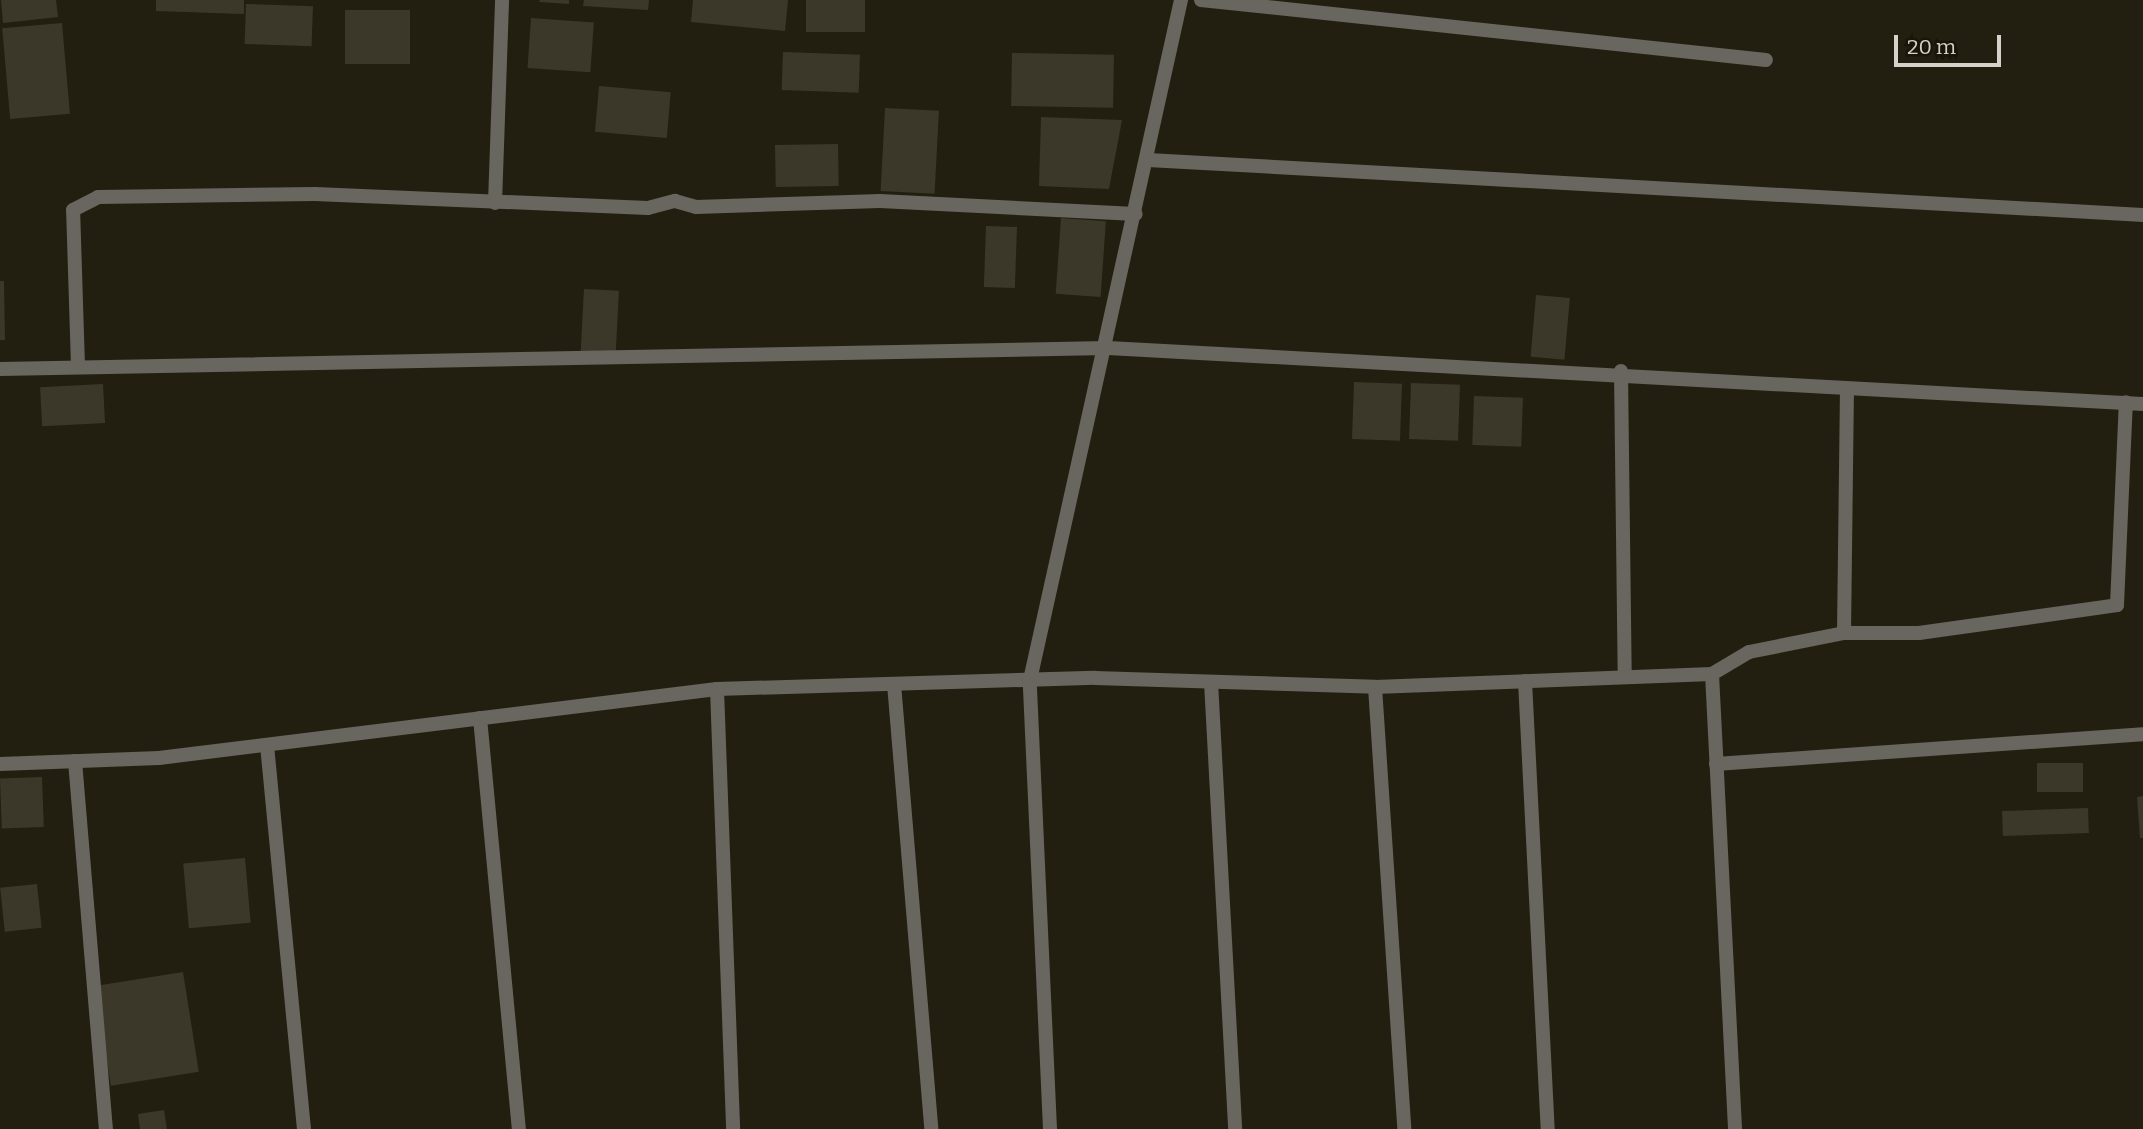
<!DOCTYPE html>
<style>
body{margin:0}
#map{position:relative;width:2143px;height:1129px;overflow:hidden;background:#221f11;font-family:Bitter,serif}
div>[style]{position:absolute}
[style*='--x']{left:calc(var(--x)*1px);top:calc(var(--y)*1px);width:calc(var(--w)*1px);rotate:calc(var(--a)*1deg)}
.building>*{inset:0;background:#3b382a;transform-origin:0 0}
.minor>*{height:14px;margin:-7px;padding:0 7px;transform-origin:7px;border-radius:7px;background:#68665f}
span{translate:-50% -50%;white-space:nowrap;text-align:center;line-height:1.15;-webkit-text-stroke:7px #191509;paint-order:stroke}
.scale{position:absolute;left:1894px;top:35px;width:107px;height:32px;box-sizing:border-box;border:4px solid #d4d2ca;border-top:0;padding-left:9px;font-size:21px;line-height:24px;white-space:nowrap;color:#d4d2ca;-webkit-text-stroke:5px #191509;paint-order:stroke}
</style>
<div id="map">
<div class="building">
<i style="clip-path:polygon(1px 0,56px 0,58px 17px,3px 23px)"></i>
<i style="clip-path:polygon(156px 0,244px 0,244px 14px,156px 11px)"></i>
<i style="clip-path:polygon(540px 0,569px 0,569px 4px,539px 2px)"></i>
<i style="clip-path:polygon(584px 0,649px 0,648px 10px,583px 6px)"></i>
<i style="clip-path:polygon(693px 0,788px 0,785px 31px,691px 22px)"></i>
<i style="left:806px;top:0;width:59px;height:32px"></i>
<i style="left:246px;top:4px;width:67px;height:40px;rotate:2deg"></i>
<i style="left:345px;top:10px;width:65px;height:54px"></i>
<i style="left:531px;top:18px;width:63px;height:50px;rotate:4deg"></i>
<i style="left:62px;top:23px;width:91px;height:60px;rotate:85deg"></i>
<i style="left:783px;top:52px;width:77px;height:38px;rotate:2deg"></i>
<i style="left:1012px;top:53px;width:102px;height:53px;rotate:1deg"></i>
<i style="left:599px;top:86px;width:72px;height:46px;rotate:5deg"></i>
<i style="left:885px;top:108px;width:54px;height:83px;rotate:3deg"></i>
<i style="clip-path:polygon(1041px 117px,1122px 120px,1109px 189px,1039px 186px)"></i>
<i style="left:838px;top:144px;width:42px;height:63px;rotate:89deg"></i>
<i style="left:1061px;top:218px;width:45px;height:76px;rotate:4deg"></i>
<i style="left:986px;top:226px;width:31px;height:61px;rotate:2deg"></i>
<i style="clip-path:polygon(0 281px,4px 281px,5px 340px,0 340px)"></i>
<i style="left:584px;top:289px;width:35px;height:64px;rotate:3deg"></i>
<i style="left:1536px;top:295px;width:34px;height:62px;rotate:5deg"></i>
<i style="left:1354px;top:382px;width:48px;height:57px;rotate:2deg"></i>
<i style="left:1411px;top:383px;width:49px;height:56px;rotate:2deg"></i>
<i style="left:103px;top:384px;width:39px;height:63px;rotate:87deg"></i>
<i style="left:1474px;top:396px;width:49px;height:49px;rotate:2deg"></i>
<i style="left:2037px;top:763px;width:46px;height:29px"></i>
<i style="left:42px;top:777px;width:50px;height:42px;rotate:88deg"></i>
<i style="clip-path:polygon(2143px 796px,2143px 838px,2140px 838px,2137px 797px)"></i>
<i style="left:2088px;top:808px;width:25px;height:86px;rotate:88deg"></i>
<i style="left:245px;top:858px;width:65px;height:62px;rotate:85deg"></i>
<i style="left:37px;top:884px;width:44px;height:37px;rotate:84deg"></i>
<i style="left:183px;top:972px;width:101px;height:89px;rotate:81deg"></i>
<i style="clip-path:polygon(164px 1110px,167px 1129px,140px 1129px,138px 1114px)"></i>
</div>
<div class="minor">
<i style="--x:1201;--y:0;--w:568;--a:6.06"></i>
<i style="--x:1148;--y:160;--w:997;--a:3.16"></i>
<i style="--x:495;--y:203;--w:203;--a:-88"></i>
<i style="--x:78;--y:366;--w:156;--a:-91.8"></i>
<i style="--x:73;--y:210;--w:28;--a:-27"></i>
<i style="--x:98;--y:197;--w:217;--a:-0.8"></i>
<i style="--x:315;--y:194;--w:333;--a:2.4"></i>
<i style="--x:648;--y:208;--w:28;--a:-15"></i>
<i style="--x:675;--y:201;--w:22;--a:16"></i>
<i style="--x:696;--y:207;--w:184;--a:-1.9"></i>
<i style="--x:880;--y:201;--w:256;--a:2.9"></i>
<i style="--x:0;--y:369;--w:1108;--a:-1.09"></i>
<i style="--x:1108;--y:348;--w:1037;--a:3.1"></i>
<i style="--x:1621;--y:371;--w:306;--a:89.3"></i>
<i style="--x:1844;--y:633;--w:244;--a:-89.3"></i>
<i style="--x:1712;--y:674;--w:43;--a:-30.7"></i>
<i style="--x:1749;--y:652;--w:97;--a:-11.3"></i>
<i style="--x:1844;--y:633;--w:75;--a:0"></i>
<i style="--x:1919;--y:633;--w:200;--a:-8"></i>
<i style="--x:2117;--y:605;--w:203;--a:-87.5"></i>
<i style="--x:1525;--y:681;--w:449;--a:87.1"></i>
<i style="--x:1211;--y:682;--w:448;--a:86.9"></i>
<i style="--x:894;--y:684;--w:447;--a:85.2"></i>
<i style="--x:1375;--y:687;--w:443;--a:86.2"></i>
<i style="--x:717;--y:689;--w:440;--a:87.9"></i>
<i style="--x:480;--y:718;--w:413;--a:84.6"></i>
<i style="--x:267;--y:745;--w:386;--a:84.5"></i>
<i style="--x:75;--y:761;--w:369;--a:85.2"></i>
<i style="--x:0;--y:764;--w:159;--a:-2.2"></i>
<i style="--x:159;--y:758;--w:562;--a:-7.05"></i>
<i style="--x:717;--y:689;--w:378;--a:-1.7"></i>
<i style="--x:1095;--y:678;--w:280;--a:1.8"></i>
<i style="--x:1375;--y:687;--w:337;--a:-2.2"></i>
<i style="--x:1712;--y:674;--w:456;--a:87.1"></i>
<i style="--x:1716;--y:764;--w:428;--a:-4"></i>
<i style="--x:1050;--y:1129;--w:449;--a:-92.6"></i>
<i style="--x:1030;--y:680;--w:697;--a:-77.48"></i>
</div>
<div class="scale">20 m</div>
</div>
